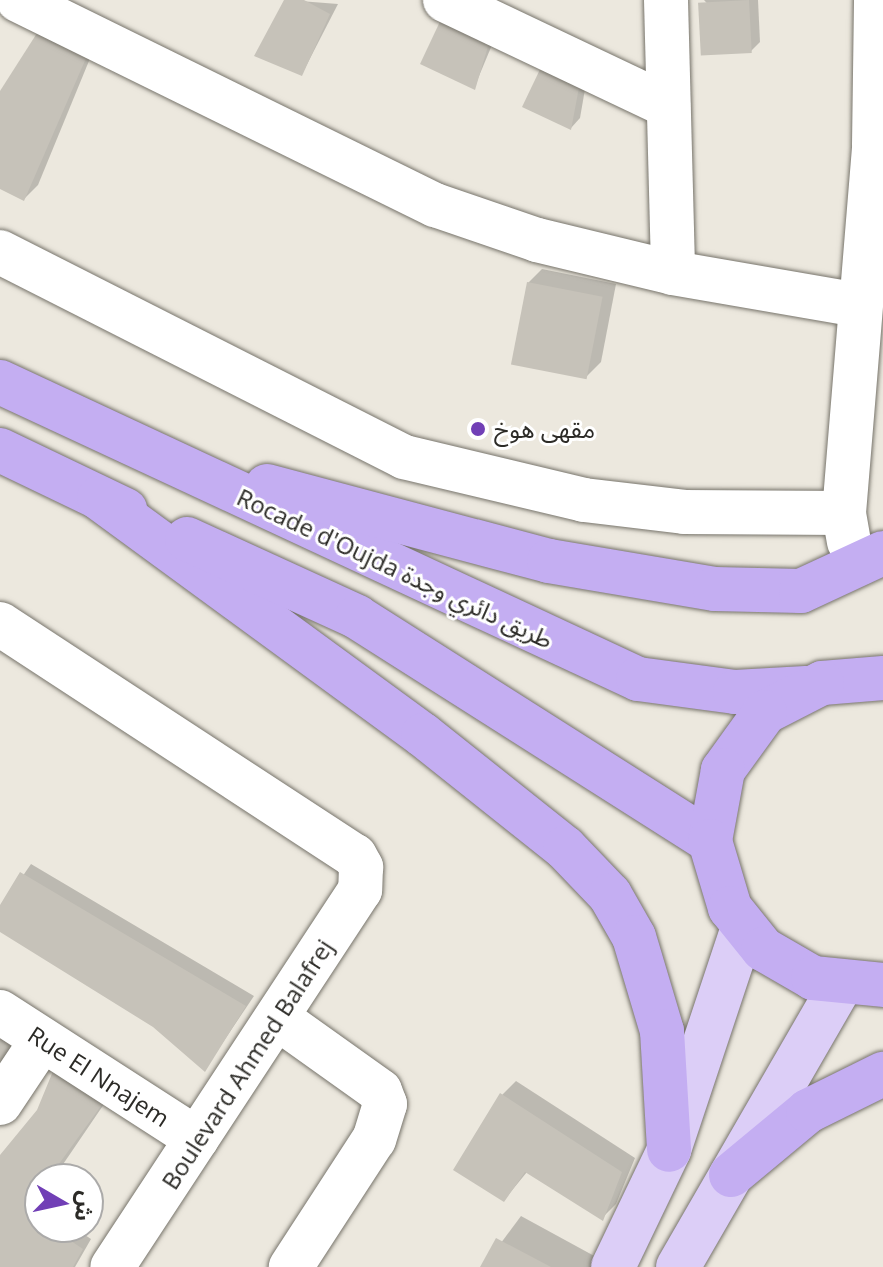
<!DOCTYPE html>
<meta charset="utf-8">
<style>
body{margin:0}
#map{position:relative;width:883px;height:1267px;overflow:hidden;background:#ece8de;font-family:"Open Sans","Noto Sans Arabic",sans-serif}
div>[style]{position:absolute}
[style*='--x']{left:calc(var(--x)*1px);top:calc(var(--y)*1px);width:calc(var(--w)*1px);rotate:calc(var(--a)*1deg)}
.shadow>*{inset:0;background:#0003}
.building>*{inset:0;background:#c6c2b9;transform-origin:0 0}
.roads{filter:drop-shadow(0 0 2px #77746b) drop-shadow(0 0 2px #77746b)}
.minor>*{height:44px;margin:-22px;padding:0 22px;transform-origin:22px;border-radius:22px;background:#fff}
.major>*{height:44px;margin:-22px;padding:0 22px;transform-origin:22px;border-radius:22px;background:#dccef7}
.highway>*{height:44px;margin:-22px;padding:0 22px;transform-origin:22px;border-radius:22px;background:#c4aef2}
.dots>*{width:22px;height:22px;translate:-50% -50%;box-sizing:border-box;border:4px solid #fff;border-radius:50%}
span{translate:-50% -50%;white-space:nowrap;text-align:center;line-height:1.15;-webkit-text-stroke:6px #fff;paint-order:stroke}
.poi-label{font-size:24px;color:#2c2b27}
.left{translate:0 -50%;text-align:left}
.street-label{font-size:24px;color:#2c2b27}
.north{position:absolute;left:24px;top:1163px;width:80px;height:80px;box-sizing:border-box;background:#fff;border:2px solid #abaaa9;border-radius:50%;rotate:99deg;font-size:22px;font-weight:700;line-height:32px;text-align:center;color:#2c2b27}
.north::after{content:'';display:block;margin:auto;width:28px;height:36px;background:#713fb6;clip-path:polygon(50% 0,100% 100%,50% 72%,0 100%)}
</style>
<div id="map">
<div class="shadow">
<i style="clip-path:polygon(287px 0,338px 4px,302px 74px)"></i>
<i style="clip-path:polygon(704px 0,758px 0,760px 42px,751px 51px)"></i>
<i style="clip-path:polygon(455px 5px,497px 33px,474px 88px)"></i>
<i style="clip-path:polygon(98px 39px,38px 185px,24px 199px,0 187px,0 96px)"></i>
<i style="clip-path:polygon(588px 72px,580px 118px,571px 128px,525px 106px)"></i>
<i style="clip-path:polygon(542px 269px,616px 284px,601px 362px,587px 376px,528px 283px)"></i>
<i style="clip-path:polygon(31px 864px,254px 996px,205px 1069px,154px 1025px,0 931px,0 909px)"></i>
<i style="clip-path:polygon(516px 1081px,635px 1158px,616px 1204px,602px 1218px,527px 1172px,504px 1200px,502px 1095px)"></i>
<i style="clip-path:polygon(117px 1085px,53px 1179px,40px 1179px,40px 1227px,73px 1227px,91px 1239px,75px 1267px,0 1267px,0 1156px,39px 1110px)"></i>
<i style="clip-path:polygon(521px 1216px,598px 1258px,593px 1267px,483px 1267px)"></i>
</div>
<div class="building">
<i style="clip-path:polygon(284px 0,304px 0,330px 14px,302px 76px,254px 56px)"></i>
<i style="left:749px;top:0;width:53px;height:51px;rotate:87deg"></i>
<i style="clip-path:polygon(444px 13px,489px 43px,475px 90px,420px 64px)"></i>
<i style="clip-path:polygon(46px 19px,90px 49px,24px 201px,0 189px,0 91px)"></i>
<i style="clip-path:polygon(544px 61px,580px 82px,571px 130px,522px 107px)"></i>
<i style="left:527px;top:282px;width:77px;height:84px;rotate:11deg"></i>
<i style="clip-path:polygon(20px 872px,246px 1006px,205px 1072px,153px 1027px,0 932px,0 905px)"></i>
<i style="clip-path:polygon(0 1027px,16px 1039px,0 1066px)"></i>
<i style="clip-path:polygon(58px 1059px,109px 1095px,48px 1179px,40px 1179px,29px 1213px,83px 1249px,73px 1267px,0 1267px,0 1155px,37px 1110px)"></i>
<i style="clip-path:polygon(500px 1093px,622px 1172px,603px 1221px,525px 1172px,504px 1202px,453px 1170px)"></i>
<i style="clip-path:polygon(496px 1238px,551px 1267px,480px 1267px)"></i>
</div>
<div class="roads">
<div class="minor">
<i style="--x:18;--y:0;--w:465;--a:26.2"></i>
<i style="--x:435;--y:205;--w:108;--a:18.9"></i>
<i style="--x:537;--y:240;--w:140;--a:13.6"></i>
<i style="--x:673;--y:273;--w:188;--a:9.8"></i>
<i style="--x:445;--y:0;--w:247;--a:25.4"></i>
<i style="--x:666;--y:0;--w:273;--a:88.5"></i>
<i style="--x:0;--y:252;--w:453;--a:26.9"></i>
<i style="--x:404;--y:457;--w:185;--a:13.4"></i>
<i style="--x:584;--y:500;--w:101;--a:6.8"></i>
<i style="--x:684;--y:512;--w:160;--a:0.4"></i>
<i style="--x:849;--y:542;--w:29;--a:-100"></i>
<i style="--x:844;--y:513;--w:369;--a:-85.3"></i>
<i style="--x:874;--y:145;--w:145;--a:-89.2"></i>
<i style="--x:0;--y:624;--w:424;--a:33.2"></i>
<i style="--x:355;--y:856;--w:13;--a:61"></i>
<i style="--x:361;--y:867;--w:23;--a:92"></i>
<i style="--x:360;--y:890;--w:451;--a:123.3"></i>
<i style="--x:0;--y:1012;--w:234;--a:32.8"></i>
<i style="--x:279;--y:1019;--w:124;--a:35.5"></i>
<i style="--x:380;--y:1091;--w:14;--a:69"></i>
<i style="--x:385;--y:1104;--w:37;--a:107"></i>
<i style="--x:374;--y:1139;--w:153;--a:123"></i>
<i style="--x:0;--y:1103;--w:76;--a:-56.3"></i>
</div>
<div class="major">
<i style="--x:613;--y:1267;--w:130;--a:-64.4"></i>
<i style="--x:669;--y:1150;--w:234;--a:-71.6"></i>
<i style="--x:678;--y:1267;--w:326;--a:-60"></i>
</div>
<div class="highway">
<i style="--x:0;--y:382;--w:704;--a:24.96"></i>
<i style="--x:638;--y:679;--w:98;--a:7.6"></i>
<i style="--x:735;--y:692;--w:71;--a:-3.2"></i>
<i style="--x:0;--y:450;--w:139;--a:25.6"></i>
<i style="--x:267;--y:486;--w:292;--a:14.9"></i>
<i style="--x:549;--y:561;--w:168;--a:9.6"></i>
<i style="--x:715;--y:589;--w:86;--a:1.3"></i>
<i style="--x:801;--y:591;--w:90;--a:-24.9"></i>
<i style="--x:99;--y:498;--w:401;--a:36.2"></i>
<i style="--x:423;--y:735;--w:181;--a:38.5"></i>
<i style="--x:565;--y:848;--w:65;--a:46.2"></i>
<i style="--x:610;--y:895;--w:48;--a:60.3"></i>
<i style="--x:634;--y:937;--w:98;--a:73.4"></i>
<i style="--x:662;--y:1031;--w:119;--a:86.6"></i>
<i style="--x:187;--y:539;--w:187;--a:24.6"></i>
<i style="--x:357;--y:617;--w:418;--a:32.4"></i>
<i style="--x:883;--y:678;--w:61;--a:175.3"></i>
<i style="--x:822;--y:683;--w:64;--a:153"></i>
<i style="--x:765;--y:712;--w:72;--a:125.9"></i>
<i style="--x:723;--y:770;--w:72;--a:100.4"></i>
<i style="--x:710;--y:841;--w:70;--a:73.4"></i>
<i style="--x:730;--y:908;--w:53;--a:51.2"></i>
<i style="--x:763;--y:949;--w:58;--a:30.1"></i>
<i style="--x:813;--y:978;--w:70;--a:5.7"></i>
<i style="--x:731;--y:1175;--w:100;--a:-39.7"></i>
<i style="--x:808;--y:1111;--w:84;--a:-26.3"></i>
</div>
</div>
<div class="dots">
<i style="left:478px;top:429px;background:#713fb6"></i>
</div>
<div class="poi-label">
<span class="left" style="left:494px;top:429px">مقهى هوخ</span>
</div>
<div class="street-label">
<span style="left:395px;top:568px;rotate:25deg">Rocade d'Oujda طريق دائري وجدة</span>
<span style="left:247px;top:1064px;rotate:-57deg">Boulevard Ahmed Balafrej</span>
<span style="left:99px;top:1076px;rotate:33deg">Rue El Nnajem</span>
</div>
<div class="north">ش</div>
</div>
